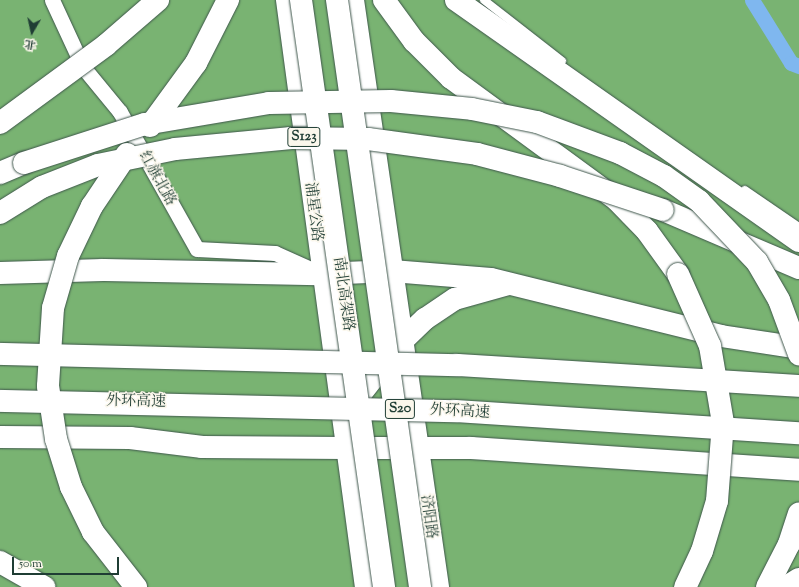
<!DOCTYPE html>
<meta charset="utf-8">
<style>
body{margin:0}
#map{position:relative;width:799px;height:587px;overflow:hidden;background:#ede7cb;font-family:"Sorts Mill Goudy","Noto Serif SC",serif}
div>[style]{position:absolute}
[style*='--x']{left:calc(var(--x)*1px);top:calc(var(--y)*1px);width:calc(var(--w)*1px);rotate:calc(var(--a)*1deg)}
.forest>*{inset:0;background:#79b372;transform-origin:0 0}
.canal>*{height:15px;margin:-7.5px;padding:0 7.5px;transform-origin:7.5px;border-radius:7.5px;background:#7fb7ef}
.roads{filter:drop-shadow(0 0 1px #3e564b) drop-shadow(0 0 1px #3e564b)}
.lane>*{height:8px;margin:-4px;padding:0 4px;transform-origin:4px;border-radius:4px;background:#fff}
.street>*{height:15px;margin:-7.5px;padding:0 7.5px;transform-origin:7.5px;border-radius:7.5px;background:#fff}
.primary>*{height:22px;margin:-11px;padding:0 11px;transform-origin:11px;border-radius:11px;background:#fff}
.highway>*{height:22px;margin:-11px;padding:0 11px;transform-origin:11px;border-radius:11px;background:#fff}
.bridges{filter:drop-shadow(0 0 1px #3e564b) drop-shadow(0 0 1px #3e564b)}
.highway-bridge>*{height:22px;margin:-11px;padding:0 11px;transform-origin:11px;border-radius:11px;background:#fff}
span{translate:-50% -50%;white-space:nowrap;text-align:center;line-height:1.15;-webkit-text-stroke:3px #fbf7ec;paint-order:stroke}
.shield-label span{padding:1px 3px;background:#fbf7ec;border:1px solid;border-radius:3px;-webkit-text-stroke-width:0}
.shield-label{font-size:14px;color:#1f3d34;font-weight:700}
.street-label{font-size:15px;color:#1f3d34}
.north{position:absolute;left:12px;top:12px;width:40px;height:40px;-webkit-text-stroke:3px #fbf7ec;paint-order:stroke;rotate:189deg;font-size:11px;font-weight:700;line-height:16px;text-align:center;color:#1f3d34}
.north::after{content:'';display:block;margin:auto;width:14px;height:18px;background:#1f3d34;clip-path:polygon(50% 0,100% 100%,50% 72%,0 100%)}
.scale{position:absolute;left:12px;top:557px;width:107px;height:18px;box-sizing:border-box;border:2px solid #1f3d34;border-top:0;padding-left:5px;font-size:12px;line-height:14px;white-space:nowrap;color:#1f3d34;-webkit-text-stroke:3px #fbf7ec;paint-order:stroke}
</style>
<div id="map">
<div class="forest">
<i style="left:0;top:0;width:799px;height:587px"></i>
</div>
<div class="canal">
<i style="--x:752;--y:0;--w:74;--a:58.2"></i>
<i style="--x:791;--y:63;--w:9;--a:21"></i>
</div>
<div class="roads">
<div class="lane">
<i style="--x:484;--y:0;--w:99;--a:38"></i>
<i style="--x:745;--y:190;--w:65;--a:34.4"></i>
</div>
<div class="street">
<i style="--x:52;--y:0;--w:74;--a:65.2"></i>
<i style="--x:83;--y:67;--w:58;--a:50.6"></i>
<i style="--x:120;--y:112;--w:157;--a:60.7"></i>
<i style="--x:197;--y:249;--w:78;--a:2.9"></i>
<i style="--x:275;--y:253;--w:44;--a:24.2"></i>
</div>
<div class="primary">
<i style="--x:287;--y:0;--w:592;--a:82.34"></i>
<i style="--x:353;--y:0;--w:593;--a:81.76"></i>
<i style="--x:321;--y:274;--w:71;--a:-2.4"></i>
<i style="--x:392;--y:271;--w:99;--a:4.6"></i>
<i style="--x:491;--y:279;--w:237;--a:13.9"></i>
<i style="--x:721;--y:336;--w:79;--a:8.7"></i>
<i style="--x:348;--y:410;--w:88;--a:-52"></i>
<i style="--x:402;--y:341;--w:32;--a:-44"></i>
<i style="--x:425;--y:319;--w:36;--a:-34"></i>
<i style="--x:455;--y:299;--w:52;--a:-15.6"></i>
<i style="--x:346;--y:448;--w:125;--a:0"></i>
<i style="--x:471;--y:448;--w:329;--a:3.8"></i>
</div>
<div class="highway">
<i style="--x:384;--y:0;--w:51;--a:53.8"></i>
<i style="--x:414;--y:41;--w:52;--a:45"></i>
<i style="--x:451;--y:78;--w:206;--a:36.3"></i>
<i style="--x:617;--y:200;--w:43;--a:45.9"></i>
<i style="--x:647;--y:231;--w:53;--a:54.2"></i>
<i style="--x:456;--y:0;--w:419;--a:35.1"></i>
<i style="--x:0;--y:173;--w:26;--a:-23"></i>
<i style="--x:663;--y:210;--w:148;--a:23.1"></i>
<i style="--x:0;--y:273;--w:103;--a:-1.7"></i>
<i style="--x:103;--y:270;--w:218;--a:1.1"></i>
<i style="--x:0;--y:437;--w:130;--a:0.4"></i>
<i style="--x:130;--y:438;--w:73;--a:7.1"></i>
<i style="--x:202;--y:447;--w:143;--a:0.4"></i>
<i style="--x:0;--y:562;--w:51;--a:29.6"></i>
<i style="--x:767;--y:587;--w:48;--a:-62.9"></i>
<i style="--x:789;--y:544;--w:32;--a:-72"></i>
<i style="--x:786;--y:587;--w:15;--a:-32"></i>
</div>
</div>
<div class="bridges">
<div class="highway-bridge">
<i style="--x:301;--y:0;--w:593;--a:81.95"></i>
<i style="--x:337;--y:0;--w:593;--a:81.95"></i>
<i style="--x:0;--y:123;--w:132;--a:-36.3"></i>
<i style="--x:106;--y:45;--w:69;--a:-40.9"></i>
<i style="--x:150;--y:126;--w:78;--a:-53.9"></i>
<i style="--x:196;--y:63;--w:71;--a:-63.1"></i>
<i style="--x:127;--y:154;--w:63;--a:123.9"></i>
<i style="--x:92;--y:206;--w:55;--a:115.6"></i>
<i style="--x:68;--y:256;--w:54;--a:106.1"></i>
<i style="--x:53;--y:308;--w:78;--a:93.7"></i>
<i style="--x:48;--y:386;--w:54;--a:81.4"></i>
<i style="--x:56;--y:439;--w:50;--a:72.6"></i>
<i style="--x:71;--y:487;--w:50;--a:63.9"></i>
<i style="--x:93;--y:532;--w:70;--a:52"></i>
<i style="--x:24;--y:163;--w:127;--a:-17.9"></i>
<i style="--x:145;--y:124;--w:126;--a:-9.6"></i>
<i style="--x:269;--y:103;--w:122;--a:-0.9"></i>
<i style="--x:391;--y:101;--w:81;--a:5.6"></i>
<i style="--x:472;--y:109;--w:66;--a:11.3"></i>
<i style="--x:537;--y:122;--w:89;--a:20.5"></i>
<i style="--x:620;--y:153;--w:50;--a:27.6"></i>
<i style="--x:664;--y:176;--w:43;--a:35.5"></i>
<i style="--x:699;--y:201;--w:84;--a:46.4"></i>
<i style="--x:757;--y:262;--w:44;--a:59.9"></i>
<i style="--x:779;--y:300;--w:58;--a:69.7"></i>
<i style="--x:0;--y:213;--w:49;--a:-31.8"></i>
<i style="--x:42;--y:187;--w:60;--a:-21.4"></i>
<i style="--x:98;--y:165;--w:79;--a:-11.7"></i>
<i style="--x:175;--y:149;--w:117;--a:-5.4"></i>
<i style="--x:291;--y:138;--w:77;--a:0.7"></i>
<i style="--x:368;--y:139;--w:110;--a:7.8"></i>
<i style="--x:477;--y:154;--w:86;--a:14.8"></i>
<i style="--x:560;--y:176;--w:108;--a:18.3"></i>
<i style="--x:678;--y:274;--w:79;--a:66"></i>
<i style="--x:710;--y:346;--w:78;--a:80.4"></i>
<i style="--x:723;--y:423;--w:78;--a:94.4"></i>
<i style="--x:717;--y:501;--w:52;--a:106.7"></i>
<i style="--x:702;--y:551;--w:40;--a:115"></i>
<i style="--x:0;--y:354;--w:457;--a:1.4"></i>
<i style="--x:457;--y:365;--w:343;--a:3.5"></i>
<i style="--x:0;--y:401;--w:455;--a:1.3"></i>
<i style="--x:455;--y:411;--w:345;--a:3.7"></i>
</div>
</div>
<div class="shield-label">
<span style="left:304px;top:137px">S123</span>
<span style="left:400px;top:409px">S20</span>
</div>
<div class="street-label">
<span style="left:157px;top:179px;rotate:61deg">红旗北路</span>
<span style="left:313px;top:212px;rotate:83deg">浦星公路</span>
<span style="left:343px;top:294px;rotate:82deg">南北高架路</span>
<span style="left:136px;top:402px;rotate:1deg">外环高速</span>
<span style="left:460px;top:412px;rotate:3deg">外环高速</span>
<span style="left:428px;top:517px;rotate:82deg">济阳路</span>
</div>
<div class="north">北</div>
<div class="scale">50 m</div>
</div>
